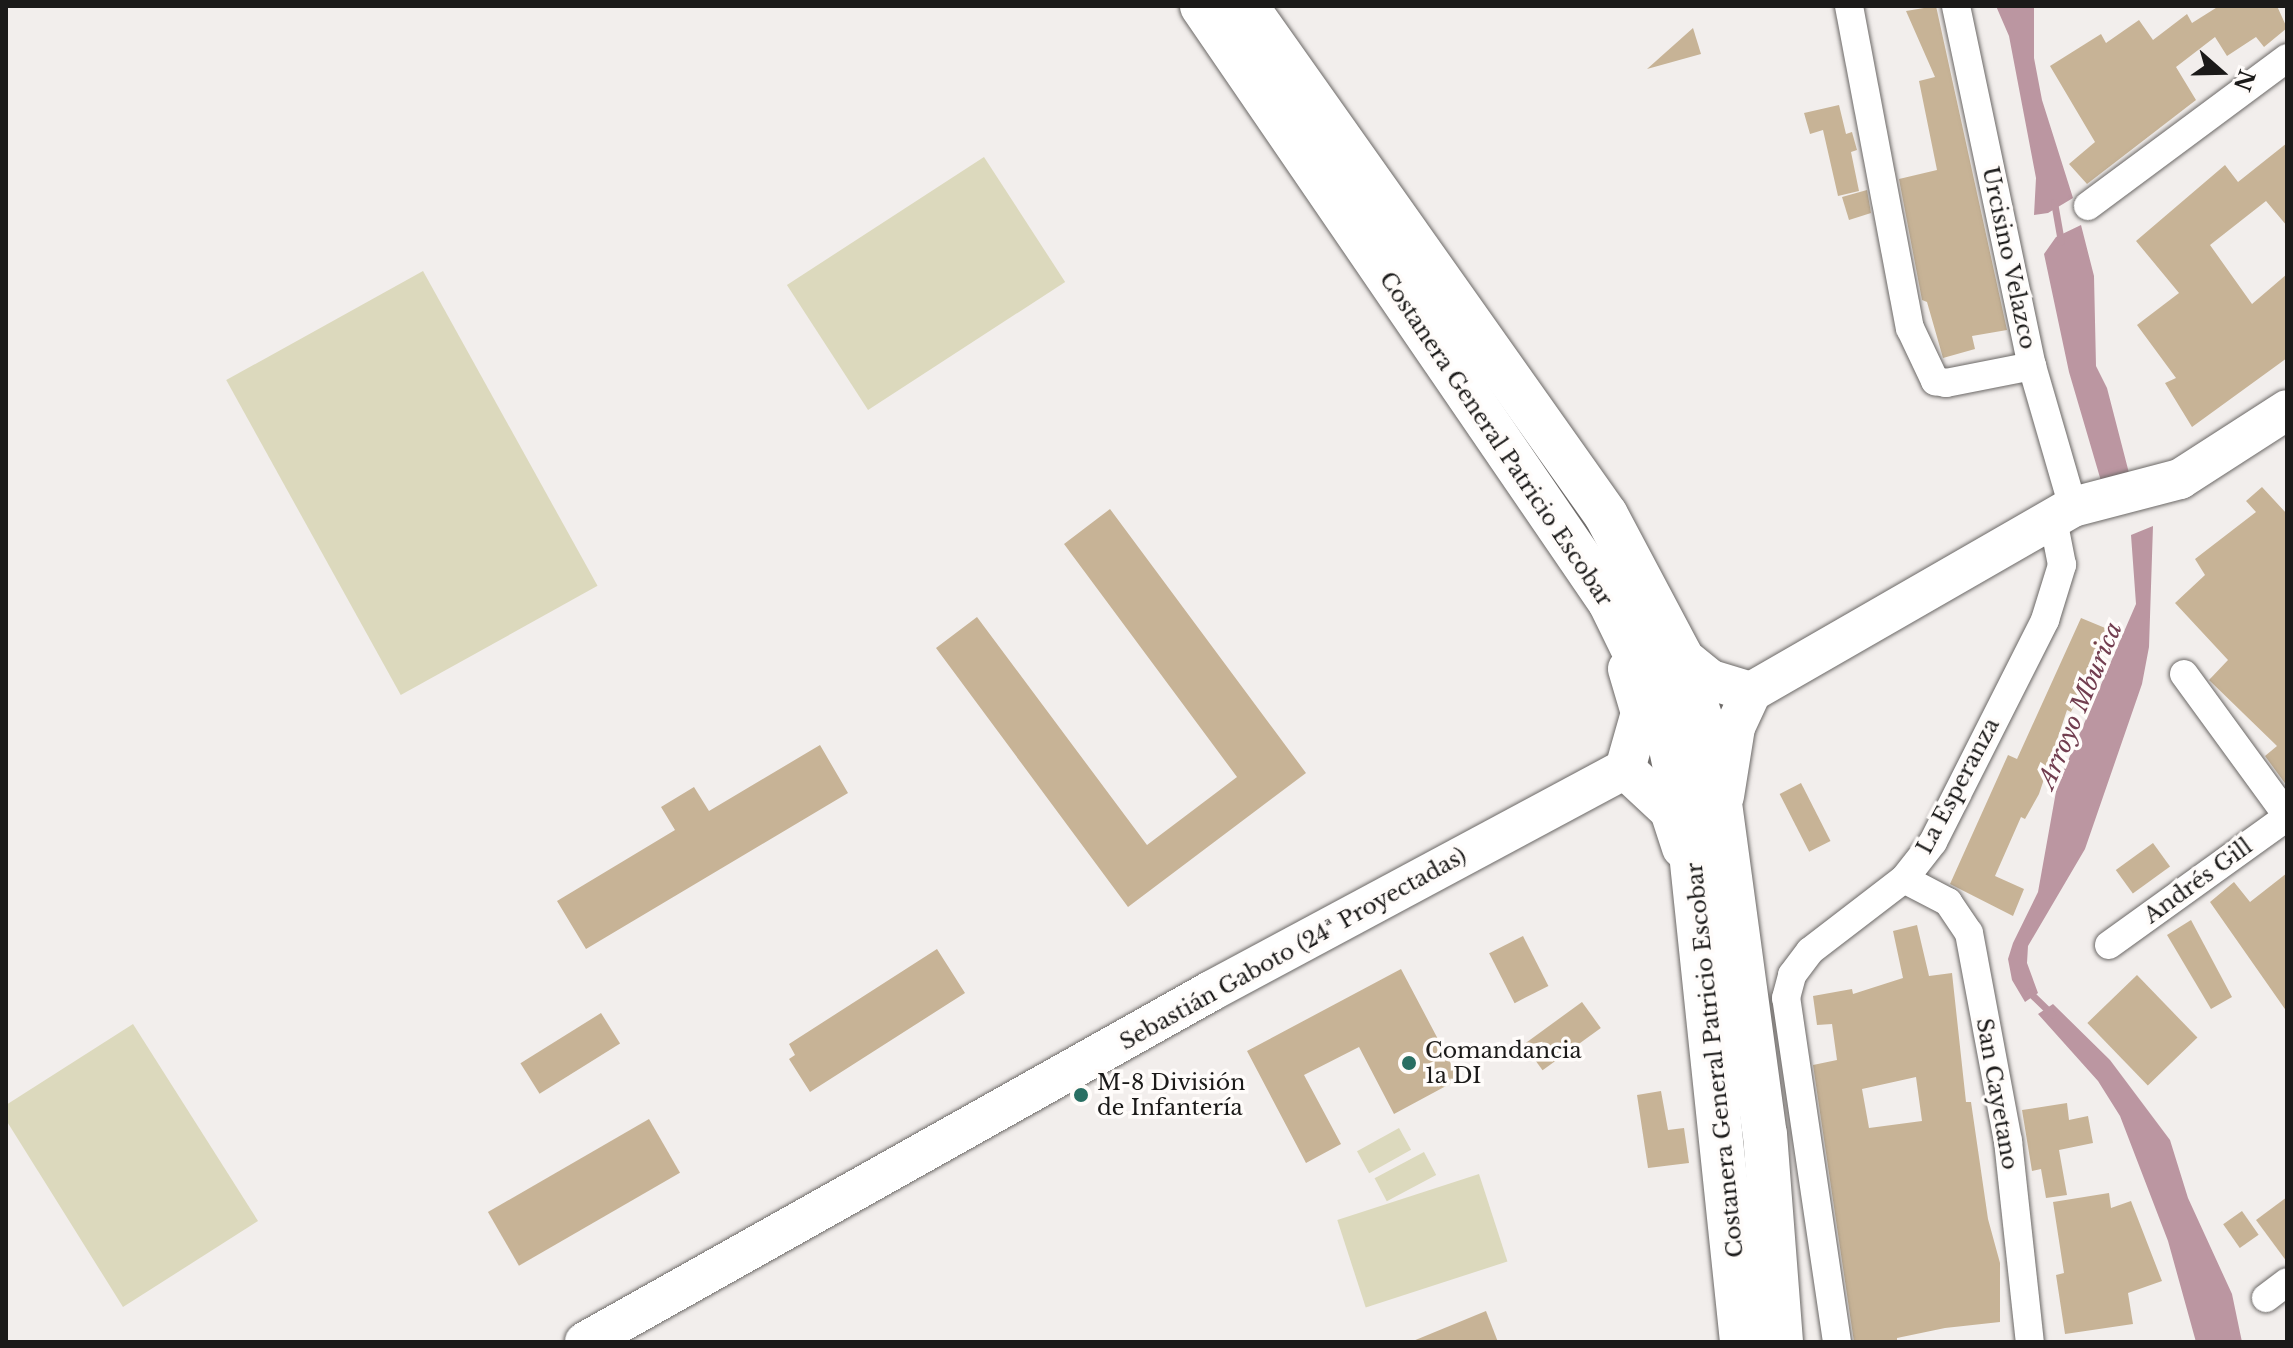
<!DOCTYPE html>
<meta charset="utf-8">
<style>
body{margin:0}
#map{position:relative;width:2293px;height:1348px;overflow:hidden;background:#f2eeec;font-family:"Libre Baskerville",serif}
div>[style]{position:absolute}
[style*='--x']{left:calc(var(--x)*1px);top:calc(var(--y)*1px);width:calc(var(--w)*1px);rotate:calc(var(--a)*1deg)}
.green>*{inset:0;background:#dcd9bd;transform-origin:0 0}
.water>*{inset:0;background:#bb96a1}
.stream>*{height:7px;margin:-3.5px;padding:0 3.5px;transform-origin:3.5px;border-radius:3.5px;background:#bb96a1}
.building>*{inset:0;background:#c7b396;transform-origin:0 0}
.roads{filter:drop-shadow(0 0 2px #6b6866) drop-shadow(0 0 2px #6b6866)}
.street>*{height:28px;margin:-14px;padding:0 14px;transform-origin:14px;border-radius:14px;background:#fff}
.secondary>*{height:40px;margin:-20px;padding:0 20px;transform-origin:20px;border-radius:20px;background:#fff}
.highway>*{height:44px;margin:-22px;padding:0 22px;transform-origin:22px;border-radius:22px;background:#fff}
.dots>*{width:22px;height:22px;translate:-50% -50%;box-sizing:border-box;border:4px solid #fffcfa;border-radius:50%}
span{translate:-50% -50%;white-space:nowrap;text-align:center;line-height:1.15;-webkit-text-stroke:7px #fffcfa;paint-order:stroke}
.street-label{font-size:22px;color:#1b1a19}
.poi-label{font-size:22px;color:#1b1a19}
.left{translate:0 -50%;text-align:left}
.water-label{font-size:24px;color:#713d4f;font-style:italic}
.frame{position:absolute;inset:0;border:8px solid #1b1a19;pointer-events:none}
.north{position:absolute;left:2181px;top:32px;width:80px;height:80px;-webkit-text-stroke:6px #fffcfa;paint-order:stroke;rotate:110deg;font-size:22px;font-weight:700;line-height:32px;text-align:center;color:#1b1a19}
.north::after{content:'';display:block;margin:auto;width:28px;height:36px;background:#1b1a19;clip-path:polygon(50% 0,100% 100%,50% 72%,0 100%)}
</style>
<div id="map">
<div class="green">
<i style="left:984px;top:157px;width:149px;height:235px;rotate:57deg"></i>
<i style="left:423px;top:271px;width:360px;height:225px;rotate:61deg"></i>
<i style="clip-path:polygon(133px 1024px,258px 1221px,123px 1307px,6px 1120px,6px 1105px)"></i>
<i style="left:1399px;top:1128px;width:25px;height:48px;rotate:61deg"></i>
<i style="left:1424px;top:1152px;width:26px;height:56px;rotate:62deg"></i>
<i style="left:1479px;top:1174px;width:92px;height:149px;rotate:72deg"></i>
</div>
<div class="water">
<i style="clip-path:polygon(1996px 6px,2034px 6px,2034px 58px,2042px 100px,2073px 198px,2048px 213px,2034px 215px,2036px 178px,2009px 36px)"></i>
<i style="clip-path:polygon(2081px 225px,2094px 276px,2096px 366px,2107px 388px,2129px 473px,2101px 481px,2069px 372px,2044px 254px,2056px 237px)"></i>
<i style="clip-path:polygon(2153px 526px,2149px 647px,2142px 684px,2085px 849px,2028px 946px,2027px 963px,2038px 993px,2025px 1002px,2012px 980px,2008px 959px,2013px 943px,2038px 892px,2057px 786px,2136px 604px,2131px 535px)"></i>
<i style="clip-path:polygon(2053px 1004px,2110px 1060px,2170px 1140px,2188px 1198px,2232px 1294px,2242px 1342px,2196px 1342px,2168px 1241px,2120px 1116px,2098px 1081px,2038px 1014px)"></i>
</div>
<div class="stream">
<i style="--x:2054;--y:202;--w:40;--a:80"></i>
<i style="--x:2029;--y:992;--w:32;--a:44"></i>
</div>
<div class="building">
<i style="clip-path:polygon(1936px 6px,2007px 330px,1972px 336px,1975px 349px,1943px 358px,1927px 302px,1922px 300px,1899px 179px,1937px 170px,1919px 81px,1935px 77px,1906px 11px)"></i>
<i style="clip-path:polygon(2219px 6px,2277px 6px,2287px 28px,2264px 47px,2256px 37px,2227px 56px,2215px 37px,2176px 67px,2196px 100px,2087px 184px,2069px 164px,2095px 142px,2050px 66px,2101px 34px,2106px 43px,2139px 20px,2153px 40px,2187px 14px,2192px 23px)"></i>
<i style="clip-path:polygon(1693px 28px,1701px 54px,1647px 69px)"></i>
<i style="clip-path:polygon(1839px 105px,1846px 134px,1852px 132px,1857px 150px,1851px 152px,1859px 191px,1838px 196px,1823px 130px,1810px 134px,1804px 113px)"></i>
<i style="clip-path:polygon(2287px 143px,2287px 226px,2266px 201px,2210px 245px,2252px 304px,2287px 274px,2287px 358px,2192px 427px,2165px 383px,2176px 378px,2137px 325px,2179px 293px,2136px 241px,2225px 165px,2238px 182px)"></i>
<i style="clip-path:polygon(1867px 190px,1871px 213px,1849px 220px,1842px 197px)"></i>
<i style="clip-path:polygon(2262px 487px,2287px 514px,2287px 786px,2265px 756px,2277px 746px,2209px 680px,2228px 660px,2175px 603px,2205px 575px,2195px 559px,2256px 512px,2246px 501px)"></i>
<i style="clip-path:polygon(1110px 509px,1306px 773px,1128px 907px,936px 648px,977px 617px,1147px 845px,1237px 777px,1064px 544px)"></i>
<i style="clip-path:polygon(2081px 618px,2110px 630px,2071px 712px,2067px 710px,2039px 794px,2025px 819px,2021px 817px,1995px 876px,2024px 889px,2013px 916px,1950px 884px,2008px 755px,2017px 759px)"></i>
<i style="clip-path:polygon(820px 745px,848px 793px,586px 949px,557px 901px,675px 830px,661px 807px,694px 787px,709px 811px)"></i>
<i style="left:1801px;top:783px;width:65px;height:24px;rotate:63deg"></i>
<i style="left:2153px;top:843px;width:29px;height:46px;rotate:54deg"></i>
<i style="clip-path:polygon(2287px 873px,2287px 1012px,2210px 902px,2234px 882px,2250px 902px)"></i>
<i style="clip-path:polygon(2191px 920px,2232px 997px,2211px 1009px,2167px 935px)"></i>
<i style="clip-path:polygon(evenodd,1917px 925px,1929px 976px,1952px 973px,1966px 1102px,1971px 1102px,1988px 1219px,2000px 1263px,2000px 1322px,1945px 1328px,1897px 1338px,1897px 1342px,1854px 1342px,1813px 1065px,1837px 1060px,1832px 1024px,1817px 1025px,1813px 996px,1852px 989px,1853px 994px,1903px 978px,1893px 931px,1917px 925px,1916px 1077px,1922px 1121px,1869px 1128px,1862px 1089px,1916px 1077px)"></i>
<i style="left:1523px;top:936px;width:56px;height:38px;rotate:63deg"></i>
<i style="clip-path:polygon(937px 949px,965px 993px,810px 1092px,789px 1059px,795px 1055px,789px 1044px)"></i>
<i style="clip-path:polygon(1401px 969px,1459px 1079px,1394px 1114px,1359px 1047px,1304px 1075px,1341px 1144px,1306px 1163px,1247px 1051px)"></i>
<i style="left:2137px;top:975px;width:87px;height:69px;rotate:46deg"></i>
<i style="left:1582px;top:1002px;width:32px;height:72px;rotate:54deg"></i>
<i style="left:601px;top:1013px;width:36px;height:95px;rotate:58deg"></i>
<i style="clip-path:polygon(1661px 1091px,1668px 1130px,1684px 1128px,1689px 1163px,1648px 1168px,1637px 1095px)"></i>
<i style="clip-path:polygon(2067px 1103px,2069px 1120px,2088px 1116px,2093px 1143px,2059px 1150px,2067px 1195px,2046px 1198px,2041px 1169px,2032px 1171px,2022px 1110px)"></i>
<i style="left:649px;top:1119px;width:62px;height:186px;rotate:60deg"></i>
<i style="clip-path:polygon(2109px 1193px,2111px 1208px,2131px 1201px,2162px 1281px,2128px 1293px,2133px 1324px,2065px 1334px,2056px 1275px,2064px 1273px,2053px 1202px)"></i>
<i style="clip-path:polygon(2287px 1197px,2287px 1262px,2256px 1220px)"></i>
<i style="left:2242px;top:1211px;width:29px;height:23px;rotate:55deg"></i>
<i style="clip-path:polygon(1486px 1311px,1498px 1342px,1413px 1342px,1413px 1341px)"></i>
</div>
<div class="roads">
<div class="street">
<i style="--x:1849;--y:6;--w:328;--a:79.3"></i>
<i style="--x:1910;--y:328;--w:59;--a:64.7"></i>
<i style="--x:1935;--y:381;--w:11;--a:10"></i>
<i style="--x:1946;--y:383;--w:88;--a:-11.2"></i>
<i style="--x:1956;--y:6;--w:368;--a:78.1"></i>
<i style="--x:2032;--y:366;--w:147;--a:73.8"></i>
<i style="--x:2088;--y:206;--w:248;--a:-36.6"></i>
<i style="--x:2184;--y:674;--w:175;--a:53.9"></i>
<i style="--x:1904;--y:879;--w:50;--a:27.6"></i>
<i style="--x:1948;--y:902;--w:37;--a:56"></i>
<i style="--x:1969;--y:933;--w:212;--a:79.4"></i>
<i style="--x:2008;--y:1141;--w:202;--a:83.8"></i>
<i style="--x:2109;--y:945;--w:219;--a:-35.7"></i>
<i style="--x:2266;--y:1298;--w:26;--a:-37"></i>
<i style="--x:1837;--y:1342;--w:348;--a:-98.4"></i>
<i style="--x:1786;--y:998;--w:24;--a:-75"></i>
<i style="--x:1792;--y:975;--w:30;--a:-53"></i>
<i style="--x:1810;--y:951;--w:118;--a:-37.5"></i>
<i style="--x:1904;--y:879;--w:47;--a:-51.9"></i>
<i style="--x:1933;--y:842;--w:249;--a:-63.2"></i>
<i style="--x:2045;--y:620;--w:58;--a:-72.8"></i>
<i style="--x:2062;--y:565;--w:47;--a:-101.1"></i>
</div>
<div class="secondary">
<i style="--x:1680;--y:655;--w:40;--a:39"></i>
<i style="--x:1711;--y:680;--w:42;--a:16.7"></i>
<i style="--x:1751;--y:692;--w:371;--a:-29.9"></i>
<i style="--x:2073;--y:507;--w:111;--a:-14.7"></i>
<i style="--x:2180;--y:479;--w:127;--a:-32.8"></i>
<i style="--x:1625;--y:769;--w:58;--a:-74.1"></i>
<i style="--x:1641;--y:713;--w:46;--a:-106.5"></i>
<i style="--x:1625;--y:769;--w:62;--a:43"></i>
<i style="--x:1670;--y:811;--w:39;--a:72"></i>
<i style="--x:1724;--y:796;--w:70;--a:-80.9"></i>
<i style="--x:1735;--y:727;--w:38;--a:-65"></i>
<i style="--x:585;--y:1342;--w:718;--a:-29.28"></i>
<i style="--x:1211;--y:991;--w:470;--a:-28.2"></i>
</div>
<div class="highway">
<i style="--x:1202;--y:6;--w:722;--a:55.61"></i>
<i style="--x:1610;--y:602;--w:93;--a:64"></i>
<i style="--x:1651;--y:686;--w:61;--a:71.9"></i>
<i style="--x:1670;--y:744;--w:92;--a:78.1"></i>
<i style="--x:1689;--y:834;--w:511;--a:84.04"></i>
<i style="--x:1246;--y:6;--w:623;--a:54.73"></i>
<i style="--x:1606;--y:515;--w:158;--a:62.1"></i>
<i style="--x:1680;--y:655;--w:109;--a:71.9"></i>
<i style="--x:1714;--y:759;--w:378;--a:82.3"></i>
<i style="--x:1765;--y:1134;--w:209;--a:85.6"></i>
</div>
</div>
<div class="dots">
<i style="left:1409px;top:1063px;background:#296f63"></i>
<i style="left:1081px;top:1095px;background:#296f63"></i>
</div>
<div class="street-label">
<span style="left:2009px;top:258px;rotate:78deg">Urcisino Velazco</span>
<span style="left:1496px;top:439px;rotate:56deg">Costanera General Patricio Escobar</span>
<span style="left:1958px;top:786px;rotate:-62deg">La Esperanza</span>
<span style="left:2198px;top:881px;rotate:-36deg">Andrés Gill</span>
<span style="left:1293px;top:949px;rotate:-29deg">Sebastián Gaboto (24ª Proyectadas)</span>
<span style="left:1715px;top:1060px;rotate:-96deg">Costanera General Patricio Escobar</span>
<span style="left:1997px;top:1094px;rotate:80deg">San Cayetano</span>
</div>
<div class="poi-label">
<span class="left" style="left:1425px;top:1063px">Comandancia<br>1a DI</span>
<span class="left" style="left:1097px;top:1095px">M-8 División<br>de Infantería</span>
</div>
<div class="water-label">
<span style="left:2080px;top:705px;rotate:-67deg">Arroyo Mburica</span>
</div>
<div class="frame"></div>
<div class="north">N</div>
</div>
